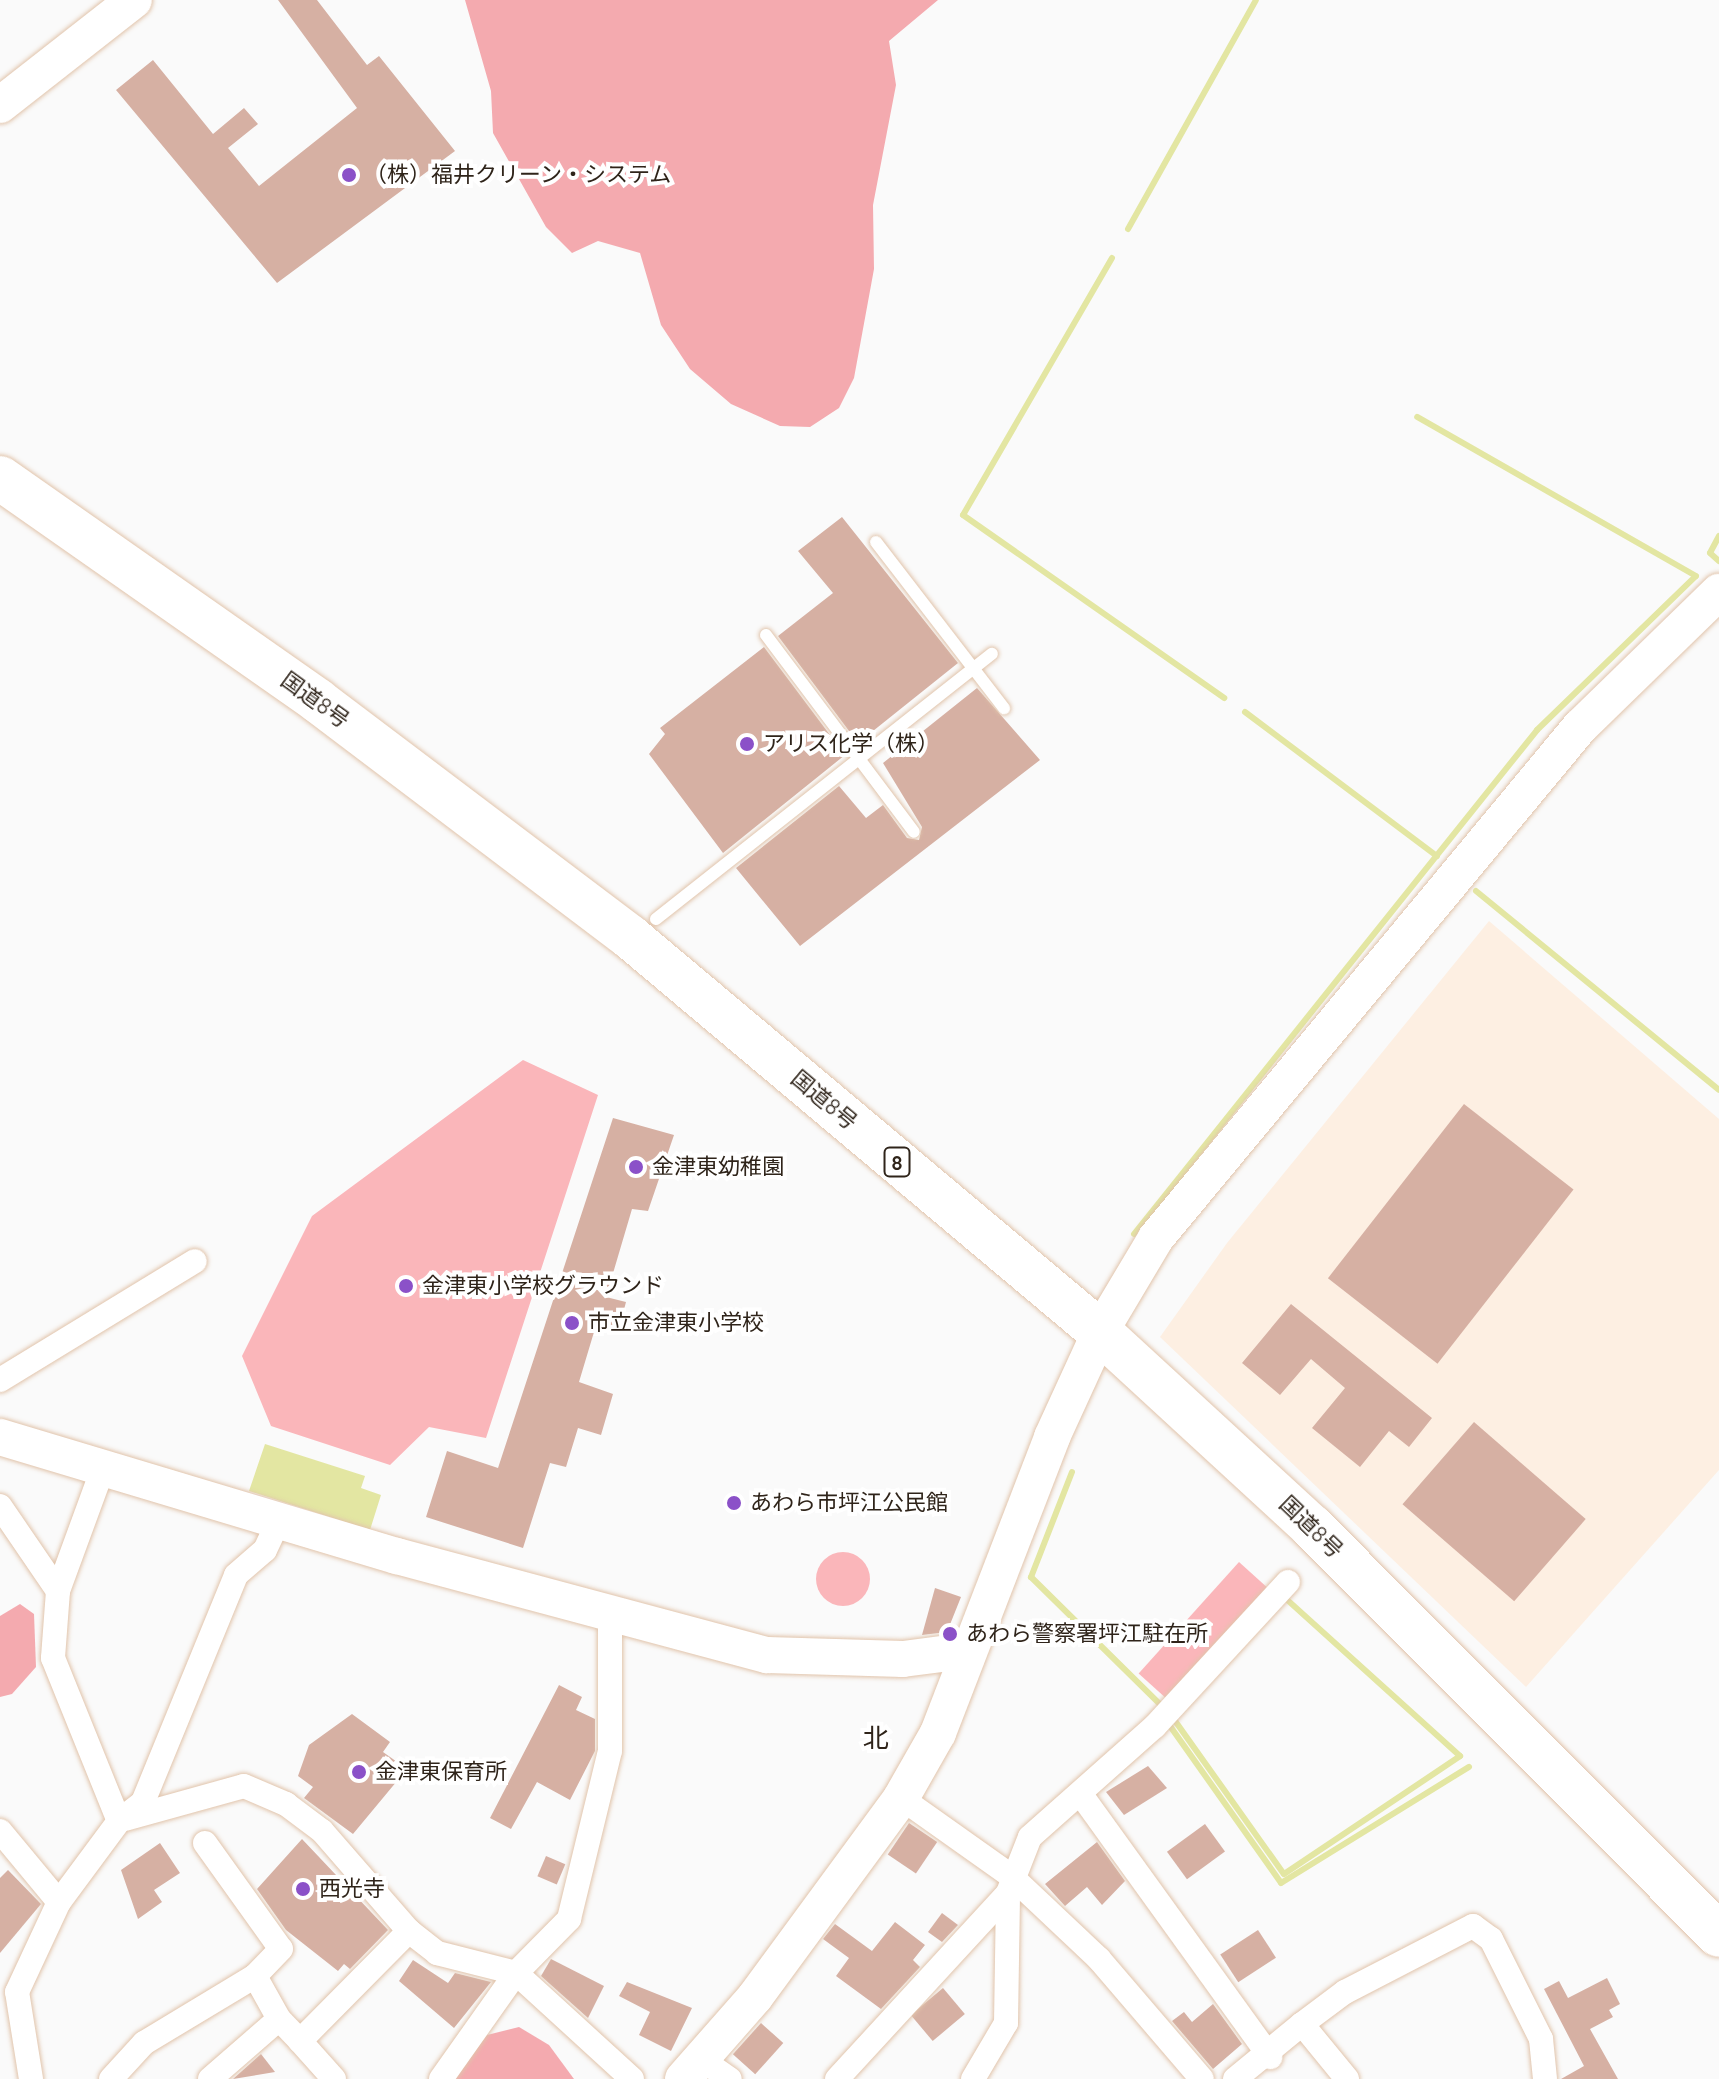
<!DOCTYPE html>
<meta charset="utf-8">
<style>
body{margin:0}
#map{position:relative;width:1719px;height:2079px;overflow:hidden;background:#fafafa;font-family:Quicksand,"Noto Sans JP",sans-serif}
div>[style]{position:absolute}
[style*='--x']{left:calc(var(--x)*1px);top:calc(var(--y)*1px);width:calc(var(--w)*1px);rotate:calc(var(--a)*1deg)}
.built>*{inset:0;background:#fdefe2}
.green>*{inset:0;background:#fab6ba;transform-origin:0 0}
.round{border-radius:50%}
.forest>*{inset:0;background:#f4aaaf}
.water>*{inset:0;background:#e3e6a2}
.stream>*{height:6px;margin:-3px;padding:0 3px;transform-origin:3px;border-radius:3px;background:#e3e6a2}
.building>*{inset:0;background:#d6b0a3;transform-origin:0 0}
.roads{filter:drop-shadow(0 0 2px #e1c4ab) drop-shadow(0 0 2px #e1c4ab)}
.lane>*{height:12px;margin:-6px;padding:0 6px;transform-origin:6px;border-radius:6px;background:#fff}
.street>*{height:24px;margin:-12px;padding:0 12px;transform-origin:12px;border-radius:12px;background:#fff}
.secondary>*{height:36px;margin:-18px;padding:0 18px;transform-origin:18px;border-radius:18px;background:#fff}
.highway>*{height:44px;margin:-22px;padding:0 22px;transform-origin:22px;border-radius:22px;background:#fff}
.dots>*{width:22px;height:22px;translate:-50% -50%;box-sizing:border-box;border:4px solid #fff;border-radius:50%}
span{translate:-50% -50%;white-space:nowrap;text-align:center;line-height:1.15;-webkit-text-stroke:8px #fff;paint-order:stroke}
.shield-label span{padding:2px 6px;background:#fff;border:2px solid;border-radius:6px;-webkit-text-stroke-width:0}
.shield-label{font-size:20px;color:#2f241a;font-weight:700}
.poi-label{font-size:22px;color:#2f241a}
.left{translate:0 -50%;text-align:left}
.street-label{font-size:22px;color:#2f241a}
.quarter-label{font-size:26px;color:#2f241a}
</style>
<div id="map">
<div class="built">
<i style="clip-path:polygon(1489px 921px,1719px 1119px,1719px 1470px,1526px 1687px,1160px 1337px,1227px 1243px)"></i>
</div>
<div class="green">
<i style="clip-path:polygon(523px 1060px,598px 1095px,486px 1438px,429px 1427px,390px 1465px,271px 1426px,242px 1356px,312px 1216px)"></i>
<i class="round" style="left:816px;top:1552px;width:54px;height:54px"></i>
<i style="left:1239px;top:1562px;width:38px;height:150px;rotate:42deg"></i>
</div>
<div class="forest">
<i style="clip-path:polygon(465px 0,938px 0,889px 41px,896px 85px,873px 205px,874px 269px,854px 378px,839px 408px,810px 427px,780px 426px,731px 404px,690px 369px,661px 325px,640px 253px,598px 241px,572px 253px,546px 227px,493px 133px,491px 91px)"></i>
<i style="clip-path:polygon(20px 1604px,34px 1614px,36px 1667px,12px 1694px,0 1697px,0 1616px)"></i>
<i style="clip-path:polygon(519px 2027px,549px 2045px,574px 2079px,449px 2079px,475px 2038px)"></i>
</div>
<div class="water">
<i style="clip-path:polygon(265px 1444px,365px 1476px,361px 1488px,381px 1495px,370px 1530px,249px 1491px)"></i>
</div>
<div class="stream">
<i style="--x:1128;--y:229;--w:262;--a:-60.8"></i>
<i style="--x:1112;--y:258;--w:297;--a:120.1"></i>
<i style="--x:963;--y:515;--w:319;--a:35"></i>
<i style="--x:1719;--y:536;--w:19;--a:118"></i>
<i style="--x:1710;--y:553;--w:12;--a:42"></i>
<i style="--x:1245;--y:712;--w:240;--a:36.9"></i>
<i style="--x:1476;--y:891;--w:314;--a:39.3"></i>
<i style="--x:1134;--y:1234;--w:645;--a:-51.35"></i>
<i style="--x:1537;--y:730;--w:221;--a:-44.1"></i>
<i style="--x:1696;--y:576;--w:321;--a:-150.3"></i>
<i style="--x:1072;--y:1472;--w:113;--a:111.3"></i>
<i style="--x:1031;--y:1577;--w:181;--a:44.6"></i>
<i style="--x:1173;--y:1718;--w:191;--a:54.6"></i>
<i style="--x:1284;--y:1874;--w:212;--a:-33.8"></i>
<i style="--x:1460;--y:1756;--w:234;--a:-137.9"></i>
<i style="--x:1170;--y:1726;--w:192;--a:54.7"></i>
<i style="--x:1281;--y:1883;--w:221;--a:-31.7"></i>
</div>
<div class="building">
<i style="clip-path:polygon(278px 0,317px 0,367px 65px,379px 56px,455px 151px,277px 283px,116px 90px,153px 60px,213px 134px,244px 108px,258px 124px,228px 148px,259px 186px,357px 108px)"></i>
<i style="clip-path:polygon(842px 517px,958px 663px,858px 743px,778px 636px,833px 593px,798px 551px)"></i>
<i style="clip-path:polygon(764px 647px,845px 755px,723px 853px,649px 754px,665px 734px,660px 728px)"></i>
<i style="clip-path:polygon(977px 688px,1040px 760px,800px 946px,736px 868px,839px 786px,866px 818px,883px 805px,907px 838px,919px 840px,922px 827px,883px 763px)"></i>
<i style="left:1464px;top:1104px;width:139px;height:221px;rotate:38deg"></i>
<i style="clip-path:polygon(613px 1118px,674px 1135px,648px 1211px,632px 1209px,606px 1297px,626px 1302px,619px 1329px,597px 1322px,579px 1382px,613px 1394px,601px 1435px,578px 1428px,566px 1467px,550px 1463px,523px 1548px,426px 1517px,447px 1451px,498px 1468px)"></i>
<i style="clip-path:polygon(1291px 1304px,1432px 1418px,1409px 1447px,1389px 1431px,1360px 1467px,1312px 1428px,1345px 1388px,1311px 1359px,1280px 1395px,1242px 1363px)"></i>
<i style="left:1474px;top:1422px;width:148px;height:109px;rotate:41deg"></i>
<i style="clip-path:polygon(935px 1588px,961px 1597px,947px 1632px,922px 1635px)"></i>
<i style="clip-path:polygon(559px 1685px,582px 1697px,576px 1710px,595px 1719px,595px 1751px,570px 1800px,537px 1782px,511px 1829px,490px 1818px)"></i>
<i style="clip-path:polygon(352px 1714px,390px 1742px,383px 1752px,407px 1769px,353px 1834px,304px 1798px,313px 1787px,298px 1776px,309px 1745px)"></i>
<i style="clip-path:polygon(1148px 1766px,1167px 1788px,1124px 1815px,1106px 1792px)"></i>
<i style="left:909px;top:1823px;width:34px;height:38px;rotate:34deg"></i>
<i style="left:1205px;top:1824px;width:34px;height:47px;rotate:54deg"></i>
<i style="clip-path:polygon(302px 1839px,388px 1930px,350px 1969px,344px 1964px,338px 1971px,286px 1930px,257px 1889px)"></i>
<i style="clip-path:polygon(1097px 1842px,1125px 1881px,1102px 1905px,1087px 1887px,1065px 1906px,1045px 1884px)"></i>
<i style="clip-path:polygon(160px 1843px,180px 1873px,154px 1890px,162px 1902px,138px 1919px,121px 1870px)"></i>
<i style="left:546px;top:1856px;width:21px;height:22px;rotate:23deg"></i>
<i style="clip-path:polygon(8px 1870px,41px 1904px,0 1953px,0 1878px)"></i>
<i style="clip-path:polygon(942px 1913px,958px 1925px,942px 1942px,928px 1932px)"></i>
<i style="clip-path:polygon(895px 1922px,925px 1945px,913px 1960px,920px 1967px,881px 2009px,836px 1976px,849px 1958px,823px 1939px,835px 1924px,872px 1951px)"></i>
<i style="left:1258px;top:1930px;width:33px;height:45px;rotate:57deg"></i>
<i style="clip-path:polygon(551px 1959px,604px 1986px,588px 2018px,541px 1976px)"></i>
<i style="clip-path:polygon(413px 1960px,448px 1983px,455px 1973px,491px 1982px,454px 2028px,399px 1981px)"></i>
<i style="clip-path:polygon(1607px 1978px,1620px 2004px,1609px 2010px,1613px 2017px,1590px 2029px,1618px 2079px,1561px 2079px,1584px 2066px,1544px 1989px,1559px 1981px,1568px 1998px)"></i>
<i style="clip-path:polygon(627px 1982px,692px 2008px,671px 2051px,639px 2035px,650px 2012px,619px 1996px)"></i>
<i style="left:943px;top:1988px;width:34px;height:42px;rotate:50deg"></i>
<i style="clip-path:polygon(1213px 2004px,1242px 2044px,1213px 2069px,1172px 2021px,1184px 2012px,1192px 2022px)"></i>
<i style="left:761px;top:2023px;width:30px;height:42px;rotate:42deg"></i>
<i style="clip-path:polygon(261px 2054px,275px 2072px,233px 2079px)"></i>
</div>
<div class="roads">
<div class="lane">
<i style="--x:876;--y:542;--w:210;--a:52.4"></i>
<i style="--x:766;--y:635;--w:246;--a:53.1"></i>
<i style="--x:656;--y:919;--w:428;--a:-38.3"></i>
</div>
<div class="street">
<i style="--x:0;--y:1380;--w:228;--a:-31.4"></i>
<i style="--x:0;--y:1506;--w:103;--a:55.7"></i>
<i style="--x:58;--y:1591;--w:67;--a:94.3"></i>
<i style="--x:53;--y:1658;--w:176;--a:68"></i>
<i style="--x:58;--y:1591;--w:128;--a:-69.9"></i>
<i style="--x:1082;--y:1796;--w:322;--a:54.2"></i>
<i style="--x:901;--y:1798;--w:135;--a:35.3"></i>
<i style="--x:1011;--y:1876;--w:121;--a:43.3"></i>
<i style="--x:1099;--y:1959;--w:158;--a:49.4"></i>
<i style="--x:125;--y:1819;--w:123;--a:-15.5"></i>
<i style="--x:244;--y:1786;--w:46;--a:23.2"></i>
<i style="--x:286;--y:1804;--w:45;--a:36.9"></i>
<i style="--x:322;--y:1831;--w:133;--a:49"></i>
<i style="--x:409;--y:1931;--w:36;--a:38"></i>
<i style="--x:437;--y:1953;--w:81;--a:14.2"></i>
<i style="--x:516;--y:1973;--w:157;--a:42.4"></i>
<i style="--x:0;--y:1831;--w:92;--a:50.3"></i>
<i style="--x:205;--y:1843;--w:130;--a:54.4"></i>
<i style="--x:281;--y:1949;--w:37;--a:134"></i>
<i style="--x:255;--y:1976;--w:49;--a:60.8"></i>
<i style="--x:1302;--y:2024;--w:54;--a:-36.7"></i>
<i style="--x:1345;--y:1992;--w:144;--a:-27.3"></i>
<i style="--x:1473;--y:1926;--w:22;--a:36"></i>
<i style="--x:1491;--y:1939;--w:112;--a:63.4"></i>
<i style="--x:1541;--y:2039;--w:40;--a:84.3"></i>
<i style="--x:300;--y:2041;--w:51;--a:48.2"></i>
<i style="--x:701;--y:2059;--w:35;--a:35"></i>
<i style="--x:31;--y:2079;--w:88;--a:-99.1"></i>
<i style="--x:17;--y:1992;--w:99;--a:-65"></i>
<i style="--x:59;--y:1902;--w:101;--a:-53.5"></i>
<i style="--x:119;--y:1821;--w:31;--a:-38"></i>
<i style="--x:143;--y:1802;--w:245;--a:-67.7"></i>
<i style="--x:236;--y:1575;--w:38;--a:-41"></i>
<i style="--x:265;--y:1550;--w:33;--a:-65"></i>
<i style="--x:111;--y:2079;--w:49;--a:-47.5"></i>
<i style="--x:144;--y:2043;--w:130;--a:-31.1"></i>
<i style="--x:210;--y:2079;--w:91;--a:-41"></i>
<i style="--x:279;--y:2019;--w:30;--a:46"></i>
<i style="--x:300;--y:2041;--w:155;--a:-45.3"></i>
<i style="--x:441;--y:2079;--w:130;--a:-54.7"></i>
<i style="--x:516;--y:1973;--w:76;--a:-45.5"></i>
<i style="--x:569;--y:1919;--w:173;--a:-76.3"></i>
<i style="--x:610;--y:1751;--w:140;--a:-90"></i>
<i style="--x:837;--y:2079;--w:253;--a:-47.4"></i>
<i style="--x:973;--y:2079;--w:65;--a:-59.5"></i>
<i style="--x:1006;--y:2023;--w:130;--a:-89.1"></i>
<i style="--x:1008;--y:1893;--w:60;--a:-68.6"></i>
<i style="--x:1030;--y:1837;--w:167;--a:-41.6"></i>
<i style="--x:1155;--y:1726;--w:196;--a:-47.3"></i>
<i style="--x:1235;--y:2079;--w:87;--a:-39.4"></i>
<i style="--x:1302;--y:2024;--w:71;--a:50.7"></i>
</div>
<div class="secondary">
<i style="--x:0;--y:105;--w:170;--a:-38.1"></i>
<i style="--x:0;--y:1437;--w:414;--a:16.7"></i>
<i style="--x:397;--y:1556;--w:383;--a:15"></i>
<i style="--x:767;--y:1655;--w:136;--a:1.7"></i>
<i style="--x:903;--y:1659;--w:63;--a:-7.4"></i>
<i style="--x:683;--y:2079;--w:109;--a:-48.7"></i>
<i style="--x:755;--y:1997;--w:247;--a:-53.7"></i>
<i style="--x:901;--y:1798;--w:75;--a:-60.4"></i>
<i style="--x:938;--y:1733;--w:317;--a:-68.9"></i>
<i style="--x:1052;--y:1437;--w:115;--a:-65.4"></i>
<i style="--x:1100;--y:1332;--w:109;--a:-59.2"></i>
<i style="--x:1156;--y:1238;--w:664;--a:-50.32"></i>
<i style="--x:1580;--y:727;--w:194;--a:-44.2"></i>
</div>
<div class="highway">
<i style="--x:0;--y:478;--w:388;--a:35"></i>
<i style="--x:318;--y:701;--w:391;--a:37.1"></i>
<i style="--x:630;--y:937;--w:614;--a:40.04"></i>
<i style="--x:1100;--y:1332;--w:288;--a:42.6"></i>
<i style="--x:1312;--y:1527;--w:576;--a:45.07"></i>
</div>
</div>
<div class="dots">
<i style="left:349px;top:175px;background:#8b51c8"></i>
<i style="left:747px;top:744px;background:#8b51c8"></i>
<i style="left:636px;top:1167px;background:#8b51c8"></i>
<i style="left:406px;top:1286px;background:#8b51c8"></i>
<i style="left:572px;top:1323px;background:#8b51c8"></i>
<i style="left:734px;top:1503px;background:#8b51c8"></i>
<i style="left:950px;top:1634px;background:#8b51c8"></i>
<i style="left:359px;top:1772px;background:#8b51c8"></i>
<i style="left:303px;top:1889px;background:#8b51c8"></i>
</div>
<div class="shield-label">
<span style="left:897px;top:1162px">8</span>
</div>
<div class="poi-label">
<span class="left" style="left:365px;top:175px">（株）福井クリーン・システム</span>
<span class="left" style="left:763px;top:744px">アリス化学（株）</span>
<span class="left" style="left:652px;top:1167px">金津東幼稚園</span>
<span class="left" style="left:422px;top:1286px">金津東小学校グラウンド</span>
<span class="left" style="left:588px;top:1323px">市立金津東小学校</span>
<span class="left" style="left:750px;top:1503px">あわら市坪江公民館</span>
<span class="left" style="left:966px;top:1634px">あわら警察署坪江駐在所</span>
<span class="left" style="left:375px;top:1772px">金津東保育所</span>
<span class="left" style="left:319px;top:1889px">西光寺</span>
</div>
<div class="street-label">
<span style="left:315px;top:700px;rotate:36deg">国道8号</span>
<span style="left:824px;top:1100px;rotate:40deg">国道8号</span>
<span style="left:1311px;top:1527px;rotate:44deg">国道8号</span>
</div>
<div class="quarter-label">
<span style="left:876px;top:1738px">北</span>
</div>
</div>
